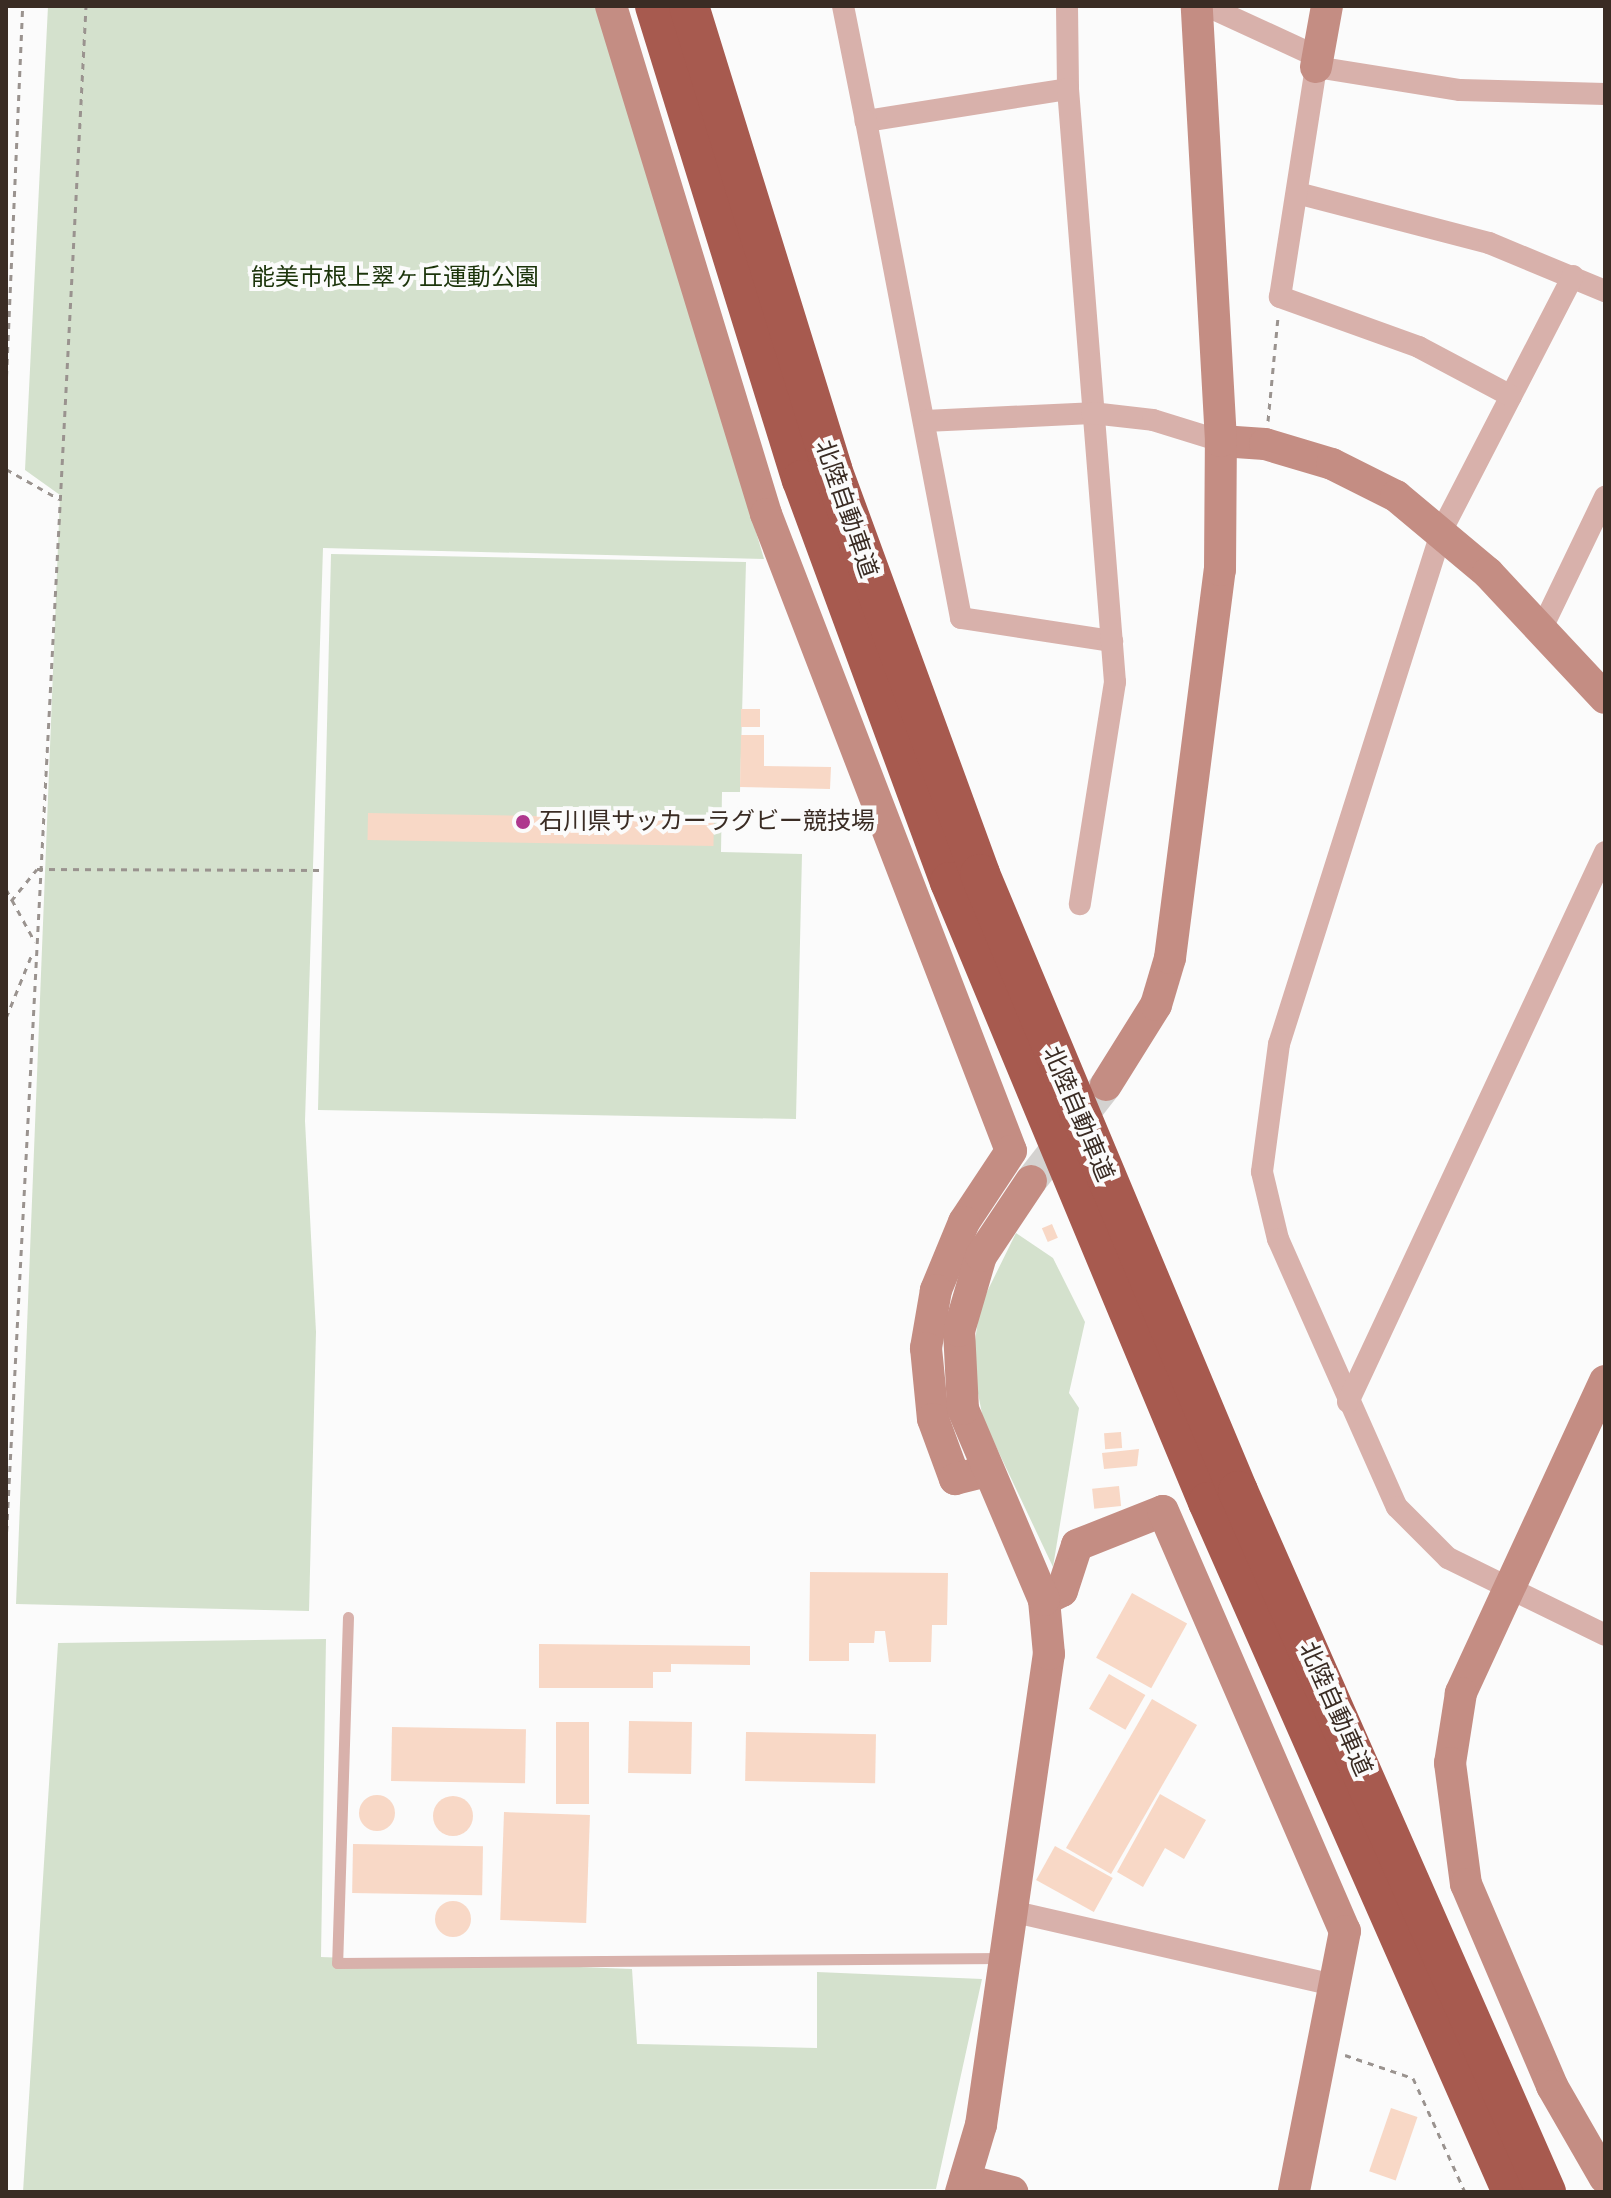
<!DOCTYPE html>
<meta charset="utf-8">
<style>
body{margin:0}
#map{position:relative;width:1611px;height:2198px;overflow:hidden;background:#fbfbfb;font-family:"Work Sans","Noto Sans JP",sans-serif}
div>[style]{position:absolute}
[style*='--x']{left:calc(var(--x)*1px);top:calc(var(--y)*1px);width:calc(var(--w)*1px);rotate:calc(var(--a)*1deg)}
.green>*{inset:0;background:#d4e1cd}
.building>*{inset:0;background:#f8d8c6;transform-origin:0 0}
.round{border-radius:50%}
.secondary-tunnel>*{height:32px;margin-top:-16px;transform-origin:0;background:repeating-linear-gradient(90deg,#d4d2d0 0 32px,transparent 0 48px)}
.path>*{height:3px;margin-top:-1.5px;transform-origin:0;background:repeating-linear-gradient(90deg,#9a938f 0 6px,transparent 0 12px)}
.lane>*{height:11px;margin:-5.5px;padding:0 5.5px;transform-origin:5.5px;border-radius:5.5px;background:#d8b1ab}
.street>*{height:22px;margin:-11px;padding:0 11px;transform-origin:11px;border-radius:11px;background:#d8b1ab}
.secondary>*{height:32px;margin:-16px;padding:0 16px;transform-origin:16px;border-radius:16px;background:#c48d83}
.highway>*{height:40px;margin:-20px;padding:0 20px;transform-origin:20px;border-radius:20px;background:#a75a4f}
.dots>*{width:22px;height:22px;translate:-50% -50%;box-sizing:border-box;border:4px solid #fbfbfb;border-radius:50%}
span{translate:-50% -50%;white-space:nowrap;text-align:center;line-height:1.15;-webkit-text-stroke:8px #fbfbfb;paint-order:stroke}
.park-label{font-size:24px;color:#1b340a}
.street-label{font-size:24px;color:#3a2c24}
.poi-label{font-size:24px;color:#3a2c24}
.left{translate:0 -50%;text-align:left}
.frame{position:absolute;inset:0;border:8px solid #3a2c24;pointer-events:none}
</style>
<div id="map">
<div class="green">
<i style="clip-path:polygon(48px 6px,602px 6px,764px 559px,323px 548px,305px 1121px,316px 1332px,309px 1611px,16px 1604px,60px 495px,25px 470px)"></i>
<i style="clip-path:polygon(331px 554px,746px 562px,740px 792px,722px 792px,721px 852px,802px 854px,796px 1119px,318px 1110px)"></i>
<i style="clip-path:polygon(1016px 1233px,1053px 1258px,1085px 1322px,1069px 1393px,1079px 1408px,1053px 1567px,983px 1419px,972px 1362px,980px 1306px)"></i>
<i style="clip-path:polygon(326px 1639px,321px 1957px,632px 1969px,637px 2044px,817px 2048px,817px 1972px,982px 1979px,936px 2189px,23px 2192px,58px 1643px)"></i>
</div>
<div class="building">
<i style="left:741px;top:709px;width:19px;height:18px"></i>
<i style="clip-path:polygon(741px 735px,764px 735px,764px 766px,831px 767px,830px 789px,740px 787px)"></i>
<i style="left:368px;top:813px;width:346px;height:27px;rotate:1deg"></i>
<i style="left:1052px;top:1224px;width:15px;height:11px;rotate:67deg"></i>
<i style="left:1121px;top:1432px;width:16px;height:17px;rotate:86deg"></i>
<i style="clip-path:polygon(1139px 1449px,1137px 1466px,1104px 1469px,1102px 1453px)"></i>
<i style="left:1119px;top:1486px;width:20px;height:27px;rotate:84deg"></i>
<i style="clip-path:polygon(810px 1572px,948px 1573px,947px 1625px,932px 1625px,931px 1662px,889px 1662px,885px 1631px,875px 1631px,874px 1643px,849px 1643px,849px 1661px,809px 1661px)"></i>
<i style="left:1132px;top:1593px;width:63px;height:74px;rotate:29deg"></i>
<i style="clip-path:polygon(539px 1644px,750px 1646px,750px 1665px,671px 1664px,671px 1672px,653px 1672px,653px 1688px,539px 1688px)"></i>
<i style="left:1109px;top:1674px;width:42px;height:40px;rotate:30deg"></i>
<i style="left:1152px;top:1699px;width:52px;height:172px;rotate:30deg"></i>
<i style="left:629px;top:1721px;width:63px;height:52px;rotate:1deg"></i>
<i style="left:556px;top:1722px;width:33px;height:82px"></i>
<i style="left:392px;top:1727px;width:134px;height:54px;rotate:1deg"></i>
<i style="left:746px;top:1732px;width:130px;height:49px;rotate:1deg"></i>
<i style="clip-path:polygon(1160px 1794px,1206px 1820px,1184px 1859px,1165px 1848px,1143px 1887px,1117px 1872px)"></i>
<i class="round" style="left:359px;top:1795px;width:36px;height:36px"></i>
<i class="round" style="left:433px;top:1796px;width:40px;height:40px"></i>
<i style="left:504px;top:1812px;width:86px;height:108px;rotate:2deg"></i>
<i style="left:353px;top:1844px;width:130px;height:49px;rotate:1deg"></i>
<i style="left:1055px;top:1846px;width:66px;height:39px;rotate:29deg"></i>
<i class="round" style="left:435px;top:1901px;width:36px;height:36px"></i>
<i style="left:1391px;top:2108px;width:28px;height:67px;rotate:19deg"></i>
</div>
<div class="secondary-tunnel">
<i style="--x:1031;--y:1181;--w:122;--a:-52"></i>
</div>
<div class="path">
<i style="--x:258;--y:6;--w:103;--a:0"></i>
<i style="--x:6;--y:388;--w:382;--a:-87.5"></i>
<i style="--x:1268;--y:421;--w:104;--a:-84.5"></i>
<i style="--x:6;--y:469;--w:61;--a:29.5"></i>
<i style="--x:6;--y:889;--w:60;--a:61.3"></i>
<i style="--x:11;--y:901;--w:41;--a:-50.9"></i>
<i style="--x:37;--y:869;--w:287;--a:0.2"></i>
<i style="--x:6;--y:1018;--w:69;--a:-67.9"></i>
<i style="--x:6;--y:1543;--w:1539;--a:-87.02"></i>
<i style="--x:1345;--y:2055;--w:72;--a:18.7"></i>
<i style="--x:1413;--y:2078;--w:125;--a:65.5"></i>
</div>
<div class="lane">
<i style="--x:348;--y:1617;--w:346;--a:91.8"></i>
<i style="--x:337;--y:1963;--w:666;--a:-0.43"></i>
</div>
<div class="street">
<i style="--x:843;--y:6;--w:117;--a:78.7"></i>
<i style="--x:1067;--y:6;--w:83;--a:89.3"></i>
<i style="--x:1068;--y:89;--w:205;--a:171"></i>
<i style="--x:866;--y:121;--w:506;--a:79.18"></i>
<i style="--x:961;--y:618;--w:153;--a:8.7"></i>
<i style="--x:1207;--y:6;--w:122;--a:24.7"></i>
<i style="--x:1068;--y:89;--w:595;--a:85.47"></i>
<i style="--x:1115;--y:682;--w:225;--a:99"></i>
<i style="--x:1297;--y:193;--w:198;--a:14.6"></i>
<i style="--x:1489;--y:243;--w:126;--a:22.5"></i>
<i style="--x:1573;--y:276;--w:286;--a:117.3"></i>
<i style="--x:1442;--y:530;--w:539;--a:107.59"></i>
<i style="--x:1279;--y:1044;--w:129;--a:97.6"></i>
<i style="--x:1262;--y:1172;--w:69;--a:76.6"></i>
<i style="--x:1278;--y:1239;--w:293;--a:66.1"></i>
<i style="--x:1397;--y:1507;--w:72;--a:45"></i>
<i style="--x:1448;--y:1558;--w:175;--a:26.1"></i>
<i style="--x:1511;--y:396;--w:104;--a:-152"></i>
<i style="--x:1419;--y:347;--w:148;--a:-160.2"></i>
<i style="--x:1280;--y:297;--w:233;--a:-81.1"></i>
<i style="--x:1316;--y:67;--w:146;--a:9.1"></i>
<i style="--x:1460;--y:90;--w:145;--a:1.6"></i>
<i style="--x:925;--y:421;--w:167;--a:-2.7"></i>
<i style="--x:1092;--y:413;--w:61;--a:6.5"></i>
<i style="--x:1153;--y:420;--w:71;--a:17.2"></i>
<i style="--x:1541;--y:630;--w:148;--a:-64.3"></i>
<i style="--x:1348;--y:1402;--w:607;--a:-64.95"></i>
<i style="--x:1015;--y:1912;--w:328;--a:12.9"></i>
</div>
<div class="secondary">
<i style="--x:611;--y:6;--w:531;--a:73.03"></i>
<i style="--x:766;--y:514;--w:682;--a:68.96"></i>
<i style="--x:1011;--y:1151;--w:85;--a:123.5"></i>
<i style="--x:964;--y:1222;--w:74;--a:112.4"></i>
<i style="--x:936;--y:1290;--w:59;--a:99.8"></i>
<i style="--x:926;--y:1348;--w:71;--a:84.4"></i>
<i style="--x:933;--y:1419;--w:64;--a:69.9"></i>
<i style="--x:955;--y:1479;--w:30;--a:-14"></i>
<i style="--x:1316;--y:67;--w:62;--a:-79.8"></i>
<i style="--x:1221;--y:441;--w:44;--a:3.9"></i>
<i style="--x:1265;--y:444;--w:70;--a:16.6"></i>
<i style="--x:1332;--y:464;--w:72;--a:26.6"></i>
<i style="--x:1396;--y:496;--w:120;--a:39.9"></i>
<i style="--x:1488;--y:573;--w:171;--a:46.9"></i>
<i style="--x:1106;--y:1085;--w:94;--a:-58"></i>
<i style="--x:1156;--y:1005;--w:49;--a:-73.4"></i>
<i style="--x:1170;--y:958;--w:391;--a:-82.7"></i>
<i style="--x:1220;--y:570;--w:129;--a:-89.6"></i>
<i style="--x:1221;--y:441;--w:436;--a:-93.2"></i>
<i style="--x:1605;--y:1381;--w:344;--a:114.8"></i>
<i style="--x:1461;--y:1693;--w:71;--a:98.9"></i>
<i style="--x:1450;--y:1763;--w:122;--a:82.5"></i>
<i style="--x:1466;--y:1884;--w:220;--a:66.9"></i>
<i style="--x:1552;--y:2086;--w:106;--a:60.1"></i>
<i style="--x:1044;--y:1600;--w:20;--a:-27"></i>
<i style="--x:1062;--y:1591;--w:48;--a:-71.9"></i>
<i style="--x:1077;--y:1545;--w:92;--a:-21.6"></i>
<i style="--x:1163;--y:1511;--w:458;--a:66.6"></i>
<i style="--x:1345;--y:1931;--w:266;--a:101.1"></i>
<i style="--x:965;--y:2180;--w:49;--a:14.3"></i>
<i style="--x:961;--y:2192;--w:70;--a:-73.4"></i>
<i style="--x:981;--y:2125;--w:476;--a:-81.8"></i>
<i style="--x:1049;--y:1654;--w:54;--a:-95.3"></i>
<i style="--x:1044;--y:1600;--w:207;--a:-113"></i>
<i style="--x:963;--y:1409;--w:78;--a:-92.9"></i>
<i style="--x:959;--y:1331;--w:78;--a:-73.7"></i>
<i style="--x:981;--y:1256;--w:90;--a:-56.3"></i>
</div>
<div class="highway">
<i style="--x:655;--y:6;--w:496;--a:72.8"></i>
<i style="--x:802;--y:480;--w:428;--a:69.8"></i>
<i style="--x:950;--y:882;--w:672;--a:67.41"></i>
<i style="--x:1208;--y:1502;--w:754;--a:66.22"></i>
<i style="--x:689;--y:6;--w:485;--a:72.8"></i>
<i style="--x:832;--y:469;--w:431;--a:69.9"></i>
<i style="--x:980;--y:874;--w:669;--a:67.31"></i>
<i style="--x:1238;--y:1491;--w:766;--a:66.28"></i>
</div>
<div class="dots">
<i style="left:523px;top:822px;background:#af388e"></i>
</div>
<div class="park-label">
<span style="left:395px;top:278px">能美市根上翠ヶ丘運動公園</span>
</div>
<div class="street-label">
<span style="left:846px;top:509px;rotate:71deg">北陸自動車道</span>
<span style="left:1078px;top:1114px;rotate:67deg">北陸自動車道</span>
<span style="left:1335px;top:1709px;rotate:66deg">北陸自動車道</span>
</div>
<div class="poi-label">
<span class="left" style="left:539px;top:822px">石川県サッカーラグビー競技場</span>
</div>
<div class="frame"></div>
</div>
